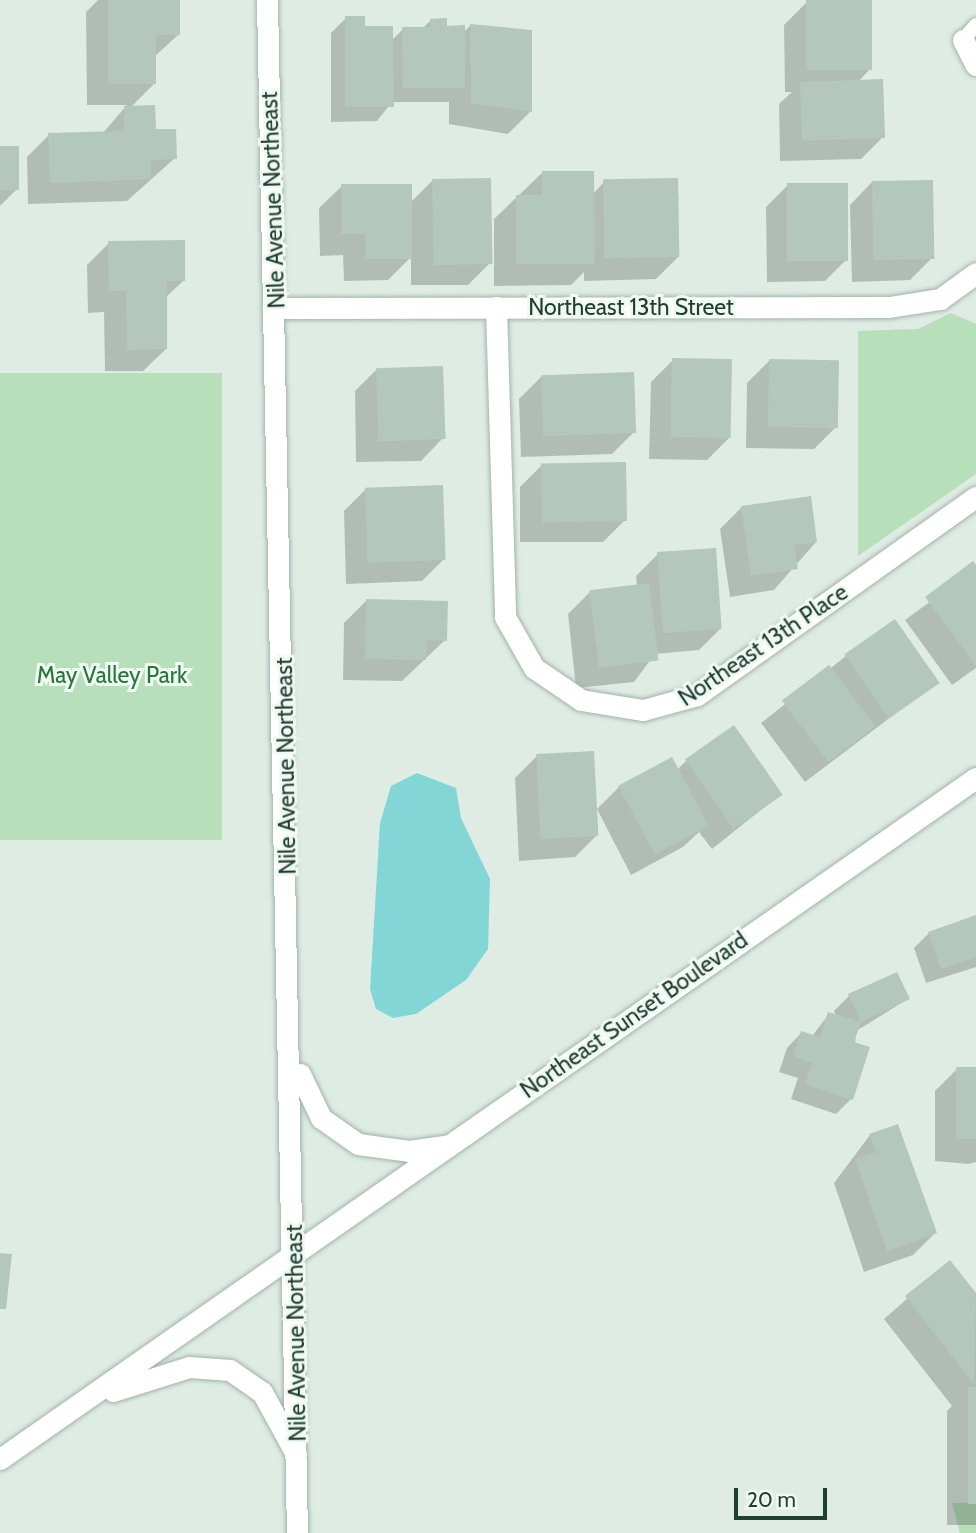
<!DOCTYPE html>
<style>
body{margin:0}
#map{position:relative;width:976px;height:1533px;overflow:hidden;background:#dfece4;font-family:Cabin,sans-serif}
div>[style]{position:absolute}
[style*='--x']{left:calc(var(--x)*1px);top:calc(var(--y)*1px);width:calc(var(--w)*1px);rotate:calc(var(--a)*1deg)}
.green>*{inset:0;background:#b6dfba;transform-origin:0 0}
.water>*{inset:0;background:#82d6d6}
.shadow>*{inset:0;background:#0003}
.building>*{inset:0;background:#b4c7bd;transform-origin:0 0}
.roads{filter:drop-shadow(0 0 2px #a2b4aa) drop-shadow(0 0 2px #a2b4aa)}
.lane>*{height:14px;margin:-7px;padding:0 7px;transform-origin:7px;border-radius:7px;background:#fff}
.street>*{height:21px;margin:-10.5px;padding:0 10.5px;transform-origin:10.5px;border-radius:10.5px;background:#fff}
.secondary>*{height:21px;margin:-10.5px;padding:0 10.5px;transform-origin:10.5px;border-radius:10.5px;background:#fff}
span{translate:-50% -50%;white-space:nowrap;text-align:center;line-height:1.15;-webkit-text-stroke:6px #f0f8f3;paint-order:stroke}
.street-label{font-size:23px;color:#1f3d30}
.park-label{font-size:23px;color:#267738}
.scale{position:absolute;left:734px;top:1488px;width:93px;height:32px;box-sizing:border-box;border:4px solid #1f3d30;border-top:0;padding-left:9px;font-size:21px;line-height:24px;white-space:nowrap;color:#1f3d30;-webkit-text-stroke:5px #f0f8f3;paint-order:stroke}
</style>
<div id="map">
<div class="green">
<i style="clip-path:polygon(951px 313px,976px 324px,976px 474px,858px 556px,858px 331px,918px 329px)"></i>
<i style="left:0;top:373px;width:222px;height:467px"></i>
<i style="clip-path:polygon(976px 1502px,976px 1533px,960px 1533px,952px 1503px)"></i>
</div>
<div class="water">
<i style="clip-path:polygon(417px 773px,456px 788px,461px 818px,490px 879px,488px 949px,466px 980px,416px 1014px,393px 1018px,376px 1009px,370px 989px,380px 823px,391px 786px)"></i>
</div>
<div class="shadow">
<i style="clip-path:polygon(98px 0,178px 0,178px 35px,154px 57px,155px 83px,130px 108px,175px 158px,127px 201px,28px 204px,27px 157px,49px 135px,103px 133px,127px 105px,87px 105px,86px 12px)"></i>
<i style="clip-path:polygon(806px 3px,870px 69px,859px 81px,883px 137px,861px 159px,780px 161px,779px 104px,792px 92px,785px 92px,784px 25px)"></i>
<i style="clip-path:polygon(346px 18px,392px 40px,403px 29px,422px 29px,431px 20px,463px 33px,471px 25px,530px 112px,508px 134px,449px 124px,449px 102px,392px 102px,377px 121px,331px 122px,331px 33px)"></i>
<i style="clip-path:polygon(0 148px,16px 190px,0 206px)"></i>
<i style="clip-path:polygon(542px 173px,593px 194px,604px 182px,678px 257px,656px 279px,584px 281px,584px 272px,571px 285px,494px 286px,494px 219px)"></i>
<i style="clip-path:polygon(433px 180px,490px 263px,468px 285px,411px 285px,411px 257px,388px 280px,344px 281px,343px 255px,320px 256px,319px 208px,342px 186px,410px 203px)"></i>
<i style="clip-path:polygon(872px 182px,932px 258px,910px 280px,852px 282px,850px 205px)"></i>
<i style="clip-path:polygon(788px 185px,847px 259px,825px 281px,767px 282px,766px 207px)"></i>
<i style="clip-path:polygon(109px 243px,184px 280px,165px 298px,166px 349px,143px 371px,105px 371px,104px 312px,88px 313px,87px 265px)"></i>
<i style="clip-path:polygon(673px 360px,729px 438px,707px 460px,649px 459px,651px 382px)"></i>
<i style="clip-path:polygon(770px 360px,836px 427px,814px 449px,746px 448px,747px 383px)"></i>
<i style="clip-path:polygon(377px 369px,443px 438px,421px 461px,356px 462px,355px 391px)"></i>
<i style="clip-path:polygon(541px 377px,634px 432px,612px 454px,521px 457px,519px 399px)"></i>
<i style="clip-path:polygon(542px 465px,625px 520px,603px 542px,520px 542px,520px 487px)"></i>
<i style="clip-path:polygon(366px 489px,444px 559px,422px 581px,346px 584px,344px 511px)"></i>
<i style="clip-path:polygon(742px 507px,816px 542px,774px 590px,730px 597px,720px 529px)"></i>
<i style="clip-path:polygon(658px 554px,721px 628px,699px 650px,655px 654px,634px 682px,576px 688px,568px 614px,590px 592px,637px 586px,636px 576px)"></i>
<i style="clip-path:polygon(976px 568px,976px 668px,952px 685px,905px 620px)"></i>
<i style="clip-path:polygon(366px 601px,445px 640px,402px 681px,343px 680px,344px 623px)"></i>
<i style="clip-path:polygon(846px 656px,937px 682px,805px 782px,761px 723px)"></i>
<i style="clip-path:polygon(537px 756px,597px 835px,575px 857px,519px 861px,515px 778px)"></i>
<i style="clip-path:polygon(686px 761px,781px 794px,712px 849px,699px 832px,683px 847px,631px 875px,597px 809px,619px 787px,677px 770px)"></i>
<i style="clip-path:polygon(976px 917px,976px 967px,926px 983px,914px 948px,929px 933px)"></i>
<i style="clip-path:polygon(896px 974px,908px 999px,856px 1031px,851px 1099px,836px 1114px,791px 1099px,798px 1078px,779px 1072px,787px 1048px,801px 1033px,812px 1036px,829px 1014px,836px 1016px,834px 1011px,849px 996px)"></i>
<i style="clip-path:polygon(957px 1069px,976px 1069px,976px 1162px,968px 1164px,935px 1161px,935px 1091px)"></i>
<i style="clip-path:polygon(870px 1135px,935px 1233px,913px 1255px,864px 1272px,834px 1183px)"></i>
<i style="clip-path:polygon(949px 1262px,976px 1296px,976px 1525px,947px 1525px,947px 1411px,952px 1406px,884px 1319px)"></i>
</div>
<div class="building">
<i style="clip-path:polygon(108px 0,180px 0,180px 35px,156px 35px,156px 84px,108px 84px)"></i>
<i style="left:872px;top:0;width:70px;height:66px;rotate:90deg"></i>
<i style="clip-path:polygon(345px 16px,365px 16px,365px 26px,393px 26px,394px 107px,345px 107px)"></i>
<i style="clip-path:polygon(447px 18px,447px 26px,465px 25px,465px 88px,403px 88px,402px 27px,430px 27px,430px 19px)"></i>
<i style="clip-path:polygon(470px 24px,532px 30px,532px 112px,471px 103px)"></i>
<i style="left:883px;top:79px;width:59px;height:83px;rotate:88deg"></i>
<i style="clip-path:polygon(155px 105px,156px 129px,176px 129px,177px 159px,151px 160px,151px 179px,50px 183px,48px 133px,124px 131px,124px 106px)"></i>
<i style="left:0;top:146px;width:19px;height:44px"></i>
<i style="clip-path:polygon(542px 171px,594px 171px,595px 264px,516px 264px,516px 195px,542px 195px)"></i>
<i style="left:491px;top:178px;width:86px;height:59px;rotate:89deg"></i>
<i style="left:678px;top:178px;width:79px;height:75px;rotate:89deg"></i>
<i style="left:933px;top:180px;width:79px;height:61px;rotate:89deg"></i>
<i style="left:787px;top:183px;width:61px;height:78px"></i>
<i style="clip-path:polygon(341px 184px,412px 184px,412px 259px,365px 259px,365px 234px,341px 234px)"></i>
<i style="clip-path:polygon(185px 240px,185px 281px,167px 281px,167px 349px,127px 350px,126px 291px,109px 291px,108px 241px)"></i>
<i style="left:672px;top:358px;width:60px;height:79px;rotate:1deg"></i>
<i style="left:769px;top:359px;width:70px;height:68px;rotate:1deg"></i>
<i style="left:443px;top:366px;width:73px;height:67px;rotate:88deg"></i>
<i style="left:634px;top:372px;width:61px;height:93px;rotate:88deg"></i>
<i style="left:626px;top:462px;width:59px;height:85px;rotate:89deg"></i>
<i style="left:443px;top:485px;width:75px;height:78px;rotate:88deg"></i>
<i style="clip-path:polygon(811px 496px,817px 542px,794px 545px,798px 569px,751px 576px,741px 506px)"></i>
<i style="left:716px;top:548px;width:81px;height:59px;rotate:86deg"></i>
<i style="clip-path:polygon(973px 561px,976px 565px,976px 666px,925px 597px)"></i>
<i style="left:649px;top:583px;width:78px;height:60px;rotate:83deg"></i>
<i style="clip-path:polygon(366px 599px,448px 601px,447px 641px,427px 640px,426px 660px,365px 659px)"></i>
<i style="left:895px;top:619px;width:78px;height:62px;rotate:55deg"></i>
<i style="left:829px;top:665px;width:77px;height:59px;rotate:53deg"></i>
<i style="left:734px;top:725px;width:85px;height:60px;rotate:55deg"></i>
<i style="left:594px;top:751px;width:85px;height:58px;rotate:87deg"></i>
<i style="left:672px;top:757px;width:78px;height:61px;rotate:62deg"></i>
<i style="clip-path:polygon(976px 915px,976px 958px,941px 969px,928px 932px)"></i>
<i style="clip-path:polygon(897px 972px,910px 999px,861px 1022px,854px 1042px,870px 1047px,853px 1100px,805px 1084px,812px 1063px,793px 1057px,801px 1031px,820px 1037px,828px 1012px,861px 1022px,848px 994px)"></i>
<i style="left:956px;top:1067px;width:20px;height:72px"></i>
<i style="clip-path:polygon(898px 1124px,937px 1233px,887px 1251px,855px 1159px,876px 1152px,869px 1134px)"></i>
<i style="clip-path:polygon(0 1253px,12px 1254px,6px 1309px,0 1309px)"></i>
<i style="clip-path:polygon(950px 1260px,976px 1293px,974px 1384px,905px 1296px)"></i>
<i style="left:968px;top:1387px;width:8px;height:117px"></i>
</div>
<div class="roads">
<div class="lane">
<i style="--x:963;--y:40;--w:20;--a:-49"></i>
</div>
<div class="street">
<i style="--x:963;--y:40;--w:28;--a:63"></i>
<i style="--x:496;--y:307;--w:310;--a:88.3"></i>
<i style="--x:505;--y:617;--w:59;--a:60.4"></i>
<i style="--x:534;--y:668;--w:57;--a:34.2"></i>
<i style="--x:581;--y:700;--w:63;--a:9.2"></i>
<i style="--x:643;--y:710;--w:56;--a:-15.5"></i>
<i style="--x:697;--y:695;--w:342;--a:-35.4"></i>
<i style="--x:276;--y:308;--w:613;--a:-0.09"></i>
<i style="--x:889;--y:307;--w:52;--a:-8.9"></i>
<i style="--x:940;--y:299;--w:44;--a:-35.8"></i>
</div>
<div class="secondary">
<i style="--x:267;--y:0;--w:1533;--a:88.88"></i>
<i style="--x:300;--y:1074;--w:49;--a:64.5"></i>
<i style="--x:321;--y:1118;--w:45;--a:35.1"></i>
<i style="--x:358;--y:1144;--w:51;--a:7.8"></i>
<i style="--x:409;--y:1151;--w:41;--a:-8.3"></i>
<i style="--x:113;--y:1391;--w:80;--a:-17.5"></i>
<i style="--x:189;--y:1367;--w:41;--a:4.2"></i>
<i style="--x:230;--y:1370;--w:39;--a:35"></i>
<i style="--x:262;--y:1392;--w:71;--a:61.3"></i>
<i style="--x:0;--y:1459;--w:1190;--a:-34.91"></i>
</div>
</div>
<div class="street-label">
<span style="left:273px;top:200px;rotate:-92deg">Nile Avenue Northeast</span>
<span style="left:631px;top:307px">Northeast 13th Street</span>
<span style="left:763px;top:645px;rotate:-34deg">Northeast 13th Place</span>
<span style="left:286px;top:766px;rotate:-91deg">Nile Avenue Northeast</span>
<span style="left:634px;top:1015px;rotate:-35deg">Northeast Sunset Boulevard</span>
<span style="left:296px;top:1333px;rotate:-91deg">Nile Avenue Northeast</span>
</div>
<div class="park-label">
<span style="left:112px;top:675px">May Valley Park</span>
</div>
<div class="scale">20 m</div>
</div>
